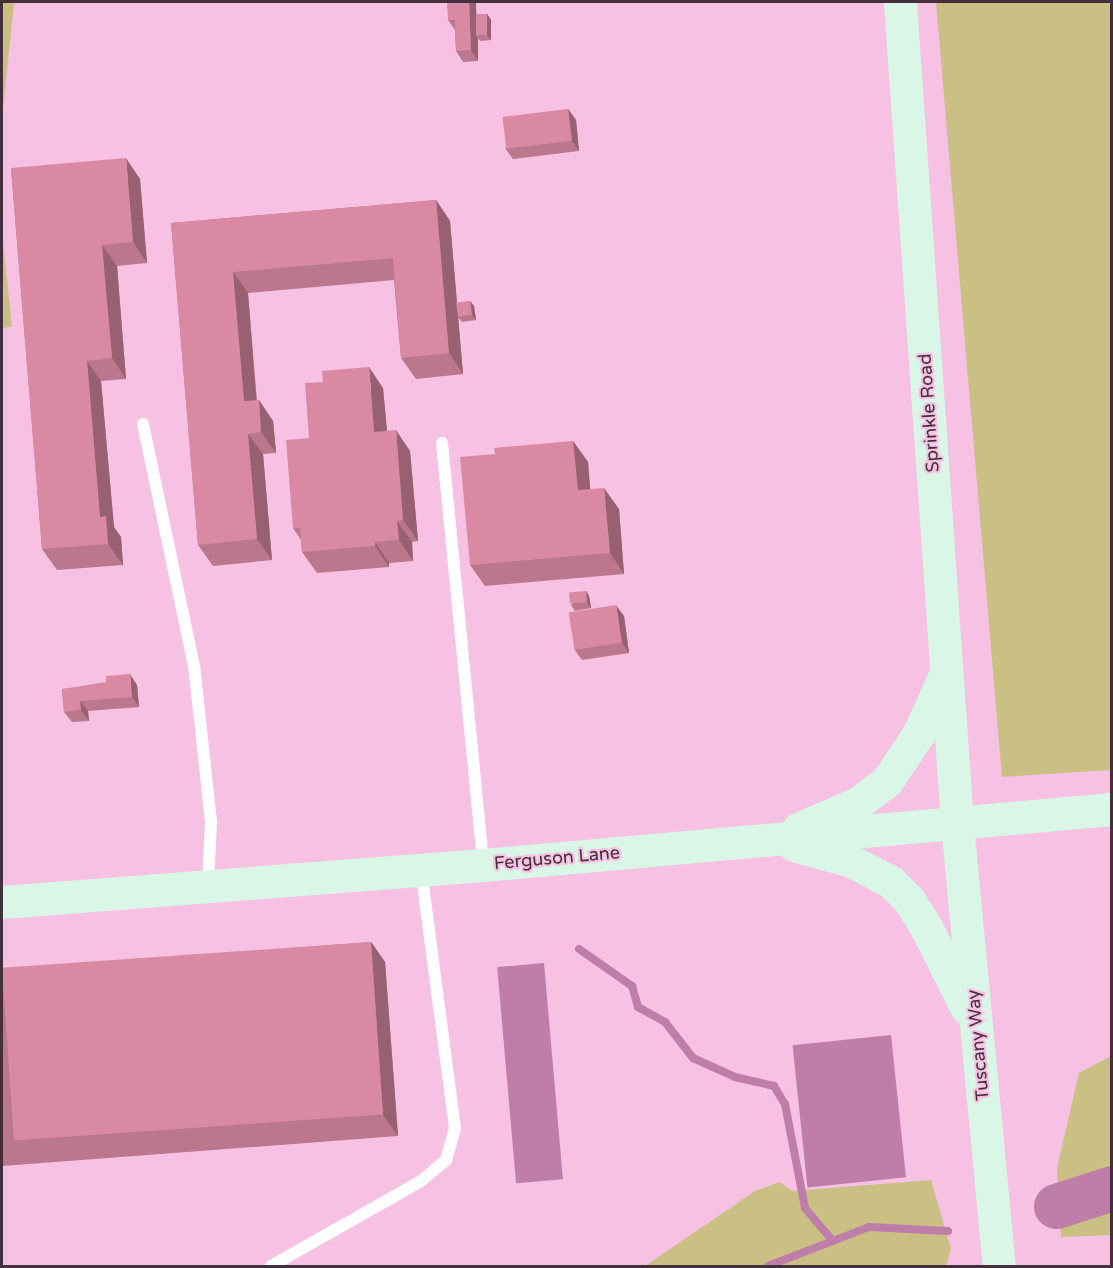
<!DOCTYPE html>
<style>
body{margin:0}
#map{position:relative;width:1113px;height:1268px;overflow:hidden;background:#f6c1e3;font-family:"Varela Round",sans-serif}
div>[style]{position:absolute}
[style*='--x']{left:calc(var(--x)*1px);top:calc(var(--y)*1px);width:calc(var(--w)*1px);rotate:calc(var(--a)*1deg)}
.green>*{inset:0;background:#cbc084}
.water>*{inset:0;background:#bf7daa;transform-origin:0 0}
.stream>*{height:8px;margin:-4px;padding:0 4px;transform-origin:4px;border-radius:4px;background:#bf7daa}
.river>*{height:45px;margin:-22.5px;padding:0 22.5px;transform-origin:22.5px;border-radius:22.5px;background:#bf7daa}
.lane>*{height:12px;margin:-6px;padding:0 6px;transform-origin:6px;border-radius:6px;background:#fff}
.secondary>*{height:33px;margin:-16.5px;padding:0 16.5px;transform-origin:16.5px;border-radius:16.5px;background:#d9f6e7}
.wall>*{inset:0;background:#bb778b}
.shaded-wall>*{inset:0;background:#986171}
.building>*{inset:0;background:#d98aa2;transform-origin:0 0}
span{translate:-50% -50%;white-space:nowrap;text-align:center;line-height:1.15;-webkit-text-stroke:4.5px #f6c1e3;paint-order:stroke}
.street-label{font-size:18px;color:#44303d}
.frame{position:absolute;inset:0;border:3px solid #44303d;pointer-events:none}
</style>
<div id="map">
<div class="green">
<i style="clip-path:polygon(2px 2px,14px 2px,2px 119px)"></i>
<i style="clip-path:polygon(936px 2px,1111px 2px,1111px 770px,1002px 777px)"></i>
<i style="clip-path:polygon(2px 231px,12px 327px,2px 328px)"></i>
<i style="clip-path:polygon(1111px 1056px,1111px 1235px,1061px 1237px,1057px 1168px,1079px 1073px)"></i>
<i style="clip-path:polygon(931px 1180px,951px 1249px,946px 1266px,645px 1266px,755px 1191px,780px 1182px,792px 1191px)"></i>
</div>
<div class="water">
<i style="left:544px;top:963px;width:217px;height:47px;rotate:85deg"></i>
<i style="left:891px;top:1035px;width:143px;height:99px;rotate:84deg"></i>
</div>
<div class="stream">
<i style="--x:579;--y:949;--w:65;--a:34.9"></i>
<i style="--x:632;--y:986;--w:22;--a:74"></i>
<i style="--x:638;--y:1007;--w:31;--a:29"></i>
<i style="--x:665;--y:1022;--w:46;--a:52.1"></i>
<i style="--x:693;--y:1058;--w:46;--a:24.3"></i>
<i style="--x:735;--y:1077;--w:40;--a:13"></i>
<i style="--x:774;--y:1086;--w:21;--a:59"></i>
<i style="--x:785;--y:1104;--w:106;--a:79.1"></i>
<i style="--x:805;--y:1208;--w:43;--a:49.7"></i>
<i style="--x:768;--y:1266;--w:108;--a:-21.1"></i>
<i style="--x:869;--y:1227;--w:79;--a:2.9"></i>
</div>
<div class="river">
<i style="--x:1056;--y:1206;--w:59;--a:-17.8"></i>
</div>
<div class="lane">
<i style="--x:143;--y:424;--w:246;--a:78.1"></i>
<i style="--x:194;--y:665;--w:157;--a:83.8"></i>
<i style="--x:211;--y:821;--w:64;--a:92.7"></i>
<i style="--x:442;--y:443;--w:422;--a:84.4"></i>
<i style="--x:271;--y:1266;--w:172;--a:-29.5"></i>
<i style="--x:421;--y:1181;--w:33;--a:-40"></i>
<i style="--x:446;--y:1160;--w:33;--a:-74"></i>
<i style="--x:455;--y:1128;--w:259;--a:-97.5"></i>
</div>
<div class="secondary">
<i style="--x:900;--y:2;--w:824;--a:86.03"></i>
<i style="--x:957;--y:824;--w:444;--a:84.6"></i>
<i style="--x:798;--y:829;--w:65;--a:-23.4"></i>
<i style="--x:858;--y:803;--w:36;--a:-37"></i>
<i style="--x:887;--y:781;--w:58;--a:-56.3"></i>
<i style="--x:919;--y:733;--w:61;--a:-65.9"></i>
<i style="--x:794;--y:845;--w:59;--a:15.7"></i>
<i style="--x:851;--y:861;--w:45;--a:27.7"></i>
<i style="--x:891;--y:882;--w:25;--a:45"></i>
<i style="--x:909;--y:900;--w:34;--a:58"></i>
<i style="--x:927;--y:929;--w:89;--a:63.4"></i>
<i style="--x:2;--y:902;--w:482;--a:-4.4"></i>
<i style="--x:483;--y:865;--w:631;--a:-5.09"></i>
</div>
<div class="wall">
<i style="clip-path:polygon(453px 3px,477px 14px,487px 14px,491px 20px,491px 40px,480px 41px,478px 38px,478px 61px,463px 62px,456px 51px,455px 30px,448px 20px)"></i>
<i style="clip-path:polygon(568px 109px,576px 120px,579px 151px,513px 159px,505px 148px)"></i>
<i style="clip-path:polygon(11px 168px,140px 179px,147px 263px,117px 266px,126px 379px,101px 381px,114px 527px,121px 537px,123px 565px,57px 570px,42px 549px)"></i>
<i style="clip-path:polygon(436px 200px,450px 221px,457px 303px,470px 301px,474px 306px,476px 320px,462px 322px,458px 317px,463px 374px,416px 379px,401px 358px,394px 280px,248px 293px,257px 401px,259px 400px,273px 421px,276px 453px,263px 454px,272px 560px,213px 566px,198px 545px,171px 223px)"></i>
<i style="clip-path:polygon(383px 388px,387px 431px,410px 451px,418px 541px,412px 542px,413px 561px,389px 563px,389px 567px,317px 573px,302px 552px,301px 540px,293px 528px,309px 438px)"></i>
<i style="clip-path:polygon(573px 441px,588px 462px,590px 489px,619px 509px,624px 574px,485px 586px,470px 565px)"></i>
<i style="clip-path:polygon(586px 591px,589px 596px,591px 608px,575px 611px,571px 605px)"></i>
<i style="clip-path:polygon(624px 616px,629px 653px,582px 660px,574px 649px)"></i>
<i style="clip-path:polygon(137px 685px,139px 707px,88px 711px,89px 721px,72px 722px,64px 712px,62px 689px)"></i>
<i style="clip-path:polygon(371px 942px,385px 962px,398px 1136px,2px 1166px,2px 970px)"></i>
</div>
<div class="shaded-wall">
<i style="clip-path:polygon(469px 2px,476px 2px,477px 35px,476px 35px,478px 38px,478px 61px,471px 50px)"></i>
<i style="clip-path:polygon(487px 14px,491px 20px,491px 40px,487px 35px)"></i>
<i style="clip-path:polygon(568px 109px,576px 120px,579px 151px,572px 141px)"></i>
<i style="clip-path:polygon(126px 158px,140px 179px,147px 263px,133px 242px)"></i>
<i style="clip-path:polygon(436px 200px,450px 221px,463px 374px,449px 353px)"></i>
<i style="clip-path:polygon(102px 245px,117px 266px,126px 379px,112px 358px)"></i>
<i style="clip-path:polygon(233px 272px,248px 293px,258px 422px,244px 401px)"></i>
<i style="clip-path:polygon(470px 301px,474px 306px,476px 320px,472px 315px)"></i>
<i style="clip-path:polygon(87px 361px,101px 381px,114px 527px,121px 537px,123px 565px,108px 544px,100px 517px)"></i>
<i style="clip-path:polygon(369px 367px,383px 388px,389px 453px,374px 432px)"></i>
<i style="clip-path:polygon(259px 400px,273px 421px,276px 453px,261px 432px)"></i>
<i style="clip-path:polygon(396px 430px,410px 451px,418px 541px,403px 520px)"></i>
<i style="clip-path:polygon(248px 434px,263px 454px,272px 560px,257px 539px)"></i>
<i style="clip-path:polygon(573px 441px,588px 462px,592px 511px,578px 490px)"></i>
<i style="clip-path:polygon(604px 488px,619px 509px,624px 574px,610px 553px)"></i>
<i style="clip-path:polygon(397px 521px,412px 542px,413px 561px,399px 540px)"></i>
<i style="clip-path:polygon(375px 542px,389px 563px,389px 567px,375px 546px)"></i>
<i style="clip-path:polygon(586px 591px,589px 596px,591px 608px,587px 602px)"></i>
<i style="clip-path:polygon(616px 605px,624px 616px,629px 653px,622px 643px)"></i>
<i style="clip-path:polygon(130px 674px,137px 685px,139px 707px,132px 697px)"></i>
<i style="clip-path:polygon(80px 701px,88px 711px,89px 721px,81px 710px)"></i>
<i style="clip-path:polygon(371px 942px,385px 962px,398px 1136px,383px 1115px)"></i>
</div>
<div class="building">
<i style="clip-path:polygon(453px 2px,469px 2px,471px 50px,456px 51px,455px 20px,448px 20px,447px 3px,453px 3px)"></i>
<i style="left:476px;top:14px;width:11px;height:21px"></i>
<i style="left:568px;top:109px;width:32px;height:66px;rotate:83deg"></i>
<i style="clip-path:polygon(126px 158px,133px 242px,102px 245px,112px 358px,87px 361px,100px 517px,106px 516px,108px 544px,42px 549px,11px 168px)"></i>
<i style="clip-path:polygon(436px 200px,449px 353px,401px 358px,393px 258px,233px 272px,244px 401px,259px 400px,261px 432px,248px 434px,257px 539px,198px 545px,171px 223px)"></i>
<i style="left:470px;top:301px;width:14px;height:14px;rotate:82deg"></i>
<i style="clip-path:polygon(369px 367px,374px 432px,396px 430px,403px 520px,397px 521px,399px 540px,375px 542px,375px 546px,302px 552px,300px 528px,293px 528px,286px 440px,309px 438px,305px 383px,323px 382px,322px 371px)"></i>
<i style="clip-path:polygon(573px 441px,578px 490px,604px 488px,610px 553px,470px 565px,460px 457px,495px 454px,494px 448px)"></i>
<i style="left:586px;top:591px;width:11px;height:17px;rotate:85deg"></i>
<i style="left:616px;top:605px;width:38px;height:48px;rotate:81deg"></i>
<i style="clip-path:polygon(130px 674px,132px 697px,80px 701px,81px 710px,64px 712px,62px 689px,106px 682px,106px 676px)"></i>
<i style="left:371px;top:942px;width:173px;height:370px;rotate:86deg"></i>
</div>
<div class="street-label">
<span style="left:929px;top:413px;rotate:-94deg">Sprinkle Road</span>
<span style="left:557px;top:858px;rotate:-5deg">Ferguson Lane</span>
<span style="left:978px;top:1045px;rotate:-95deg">Tuscany Way</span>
</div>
<div class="frame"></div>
</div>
